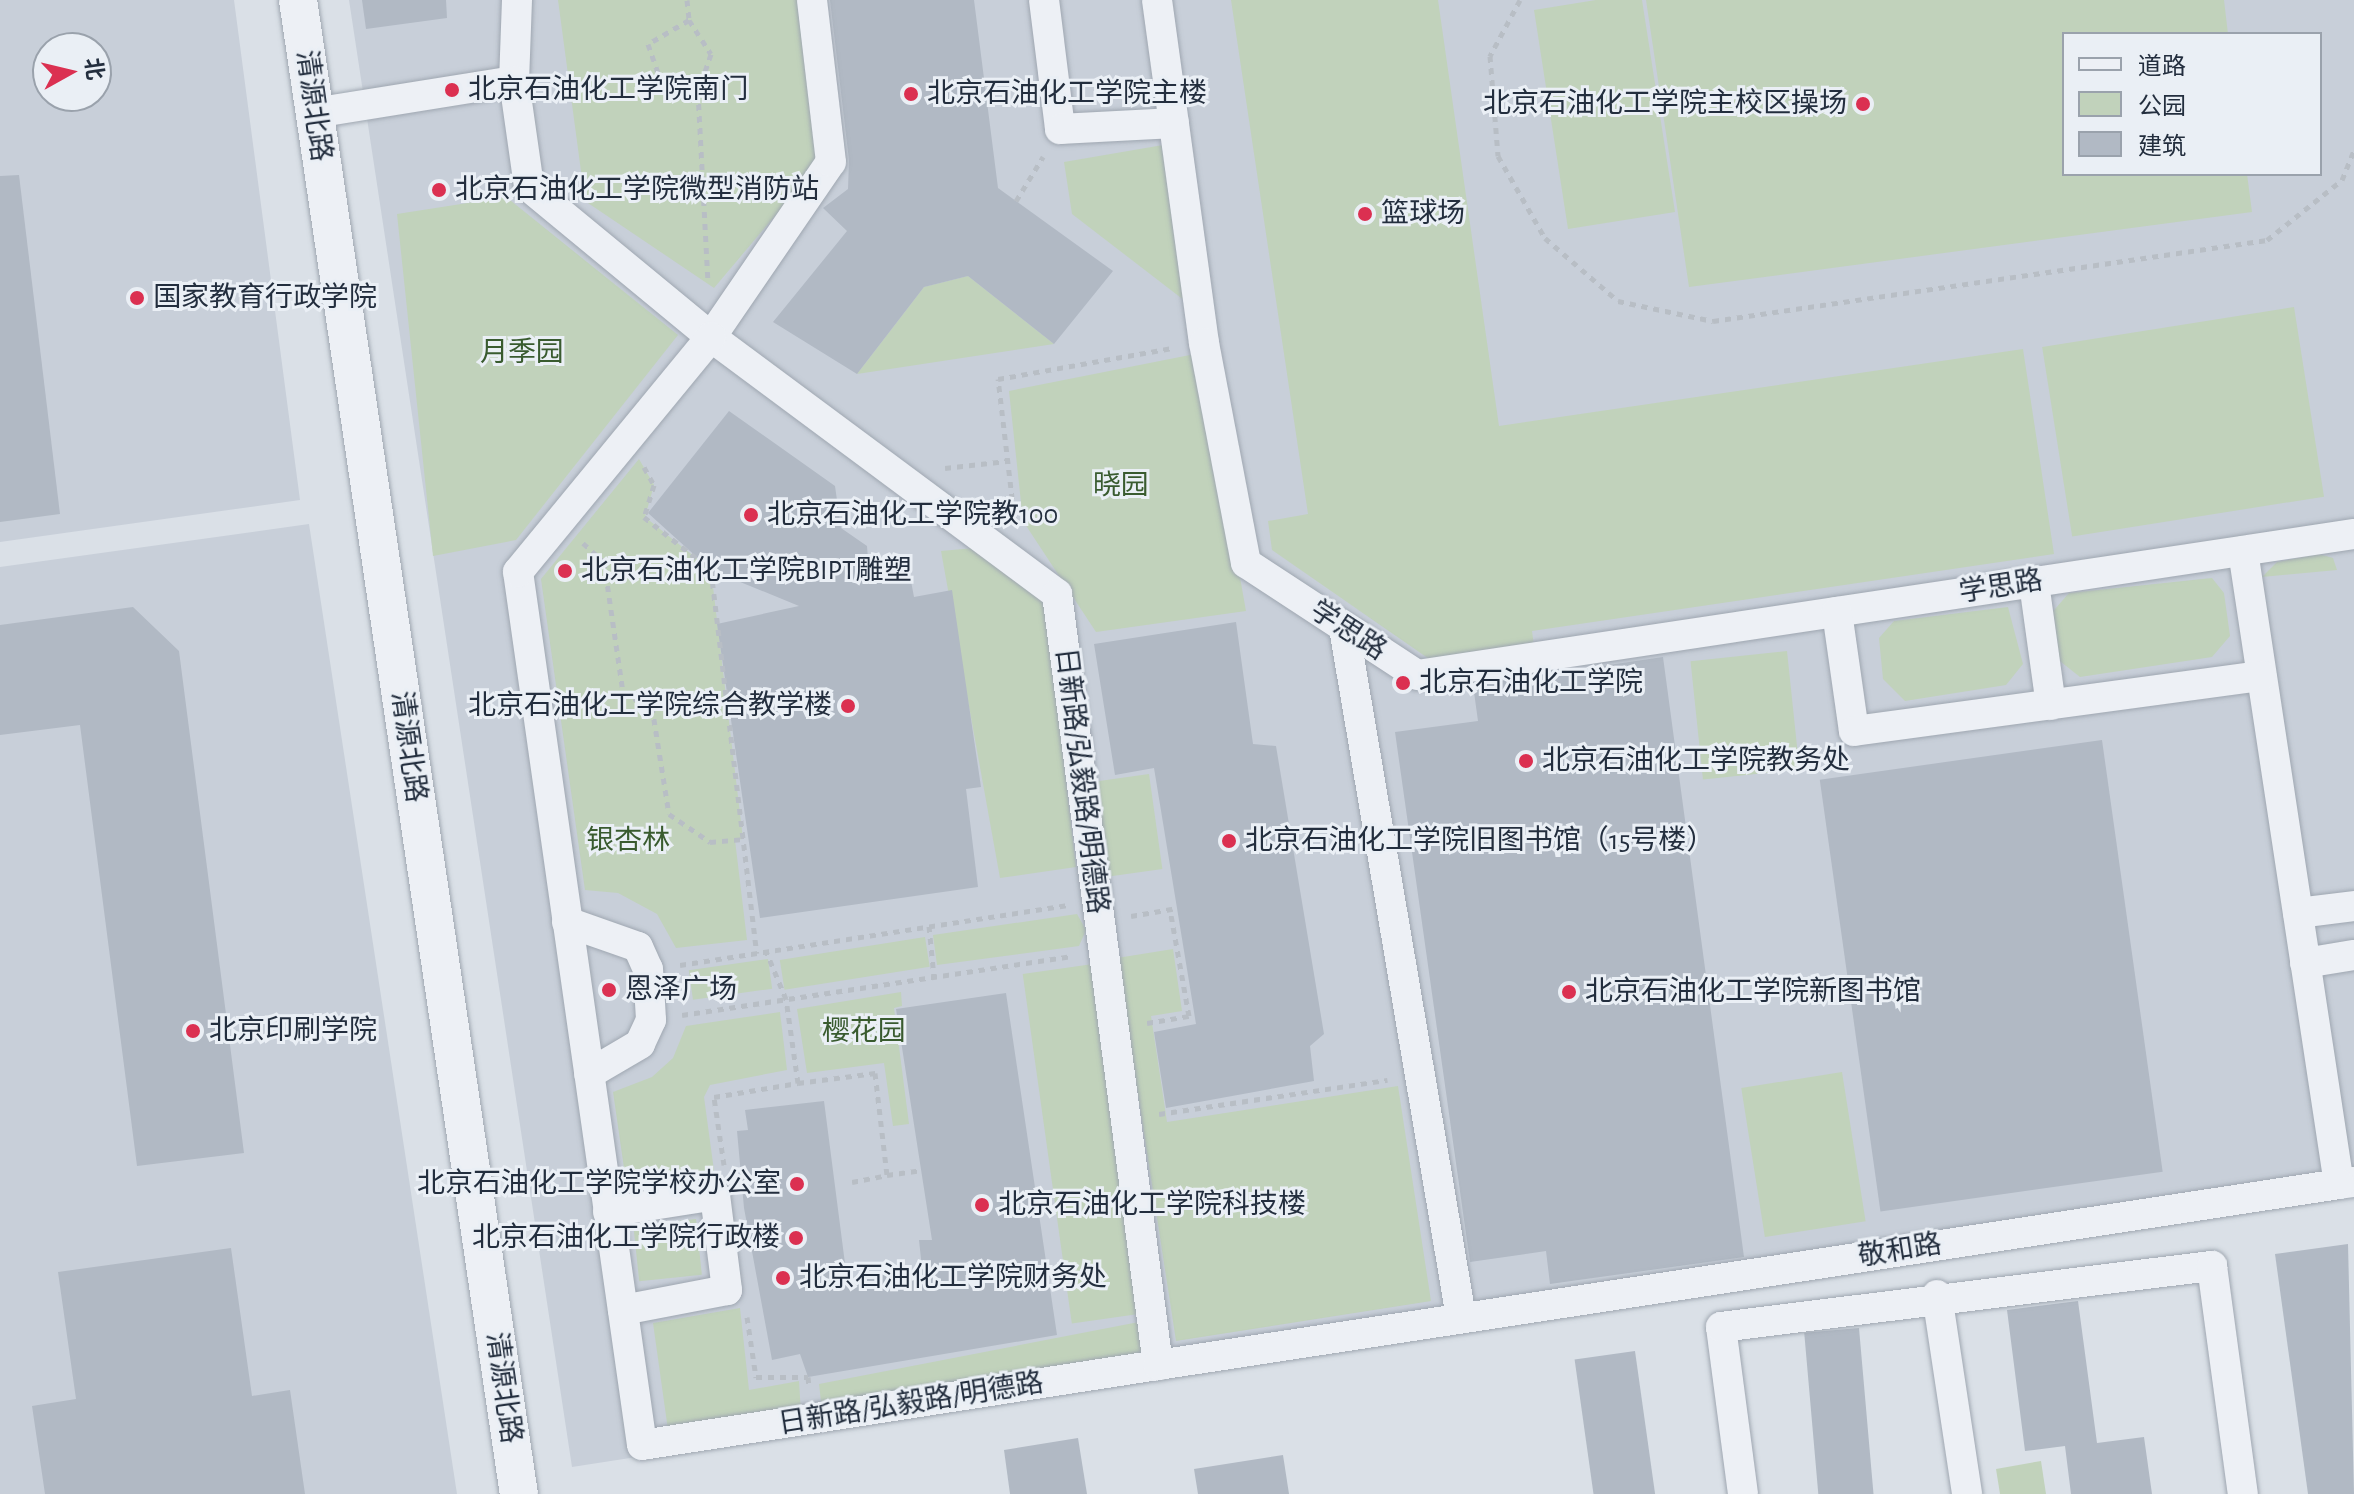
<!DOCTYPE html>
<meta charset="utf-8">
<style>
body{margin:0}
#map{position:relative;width:2354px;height:1494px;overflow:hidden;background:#dae0e7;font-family:"Alegreya Sans","Noto Sans SC",sans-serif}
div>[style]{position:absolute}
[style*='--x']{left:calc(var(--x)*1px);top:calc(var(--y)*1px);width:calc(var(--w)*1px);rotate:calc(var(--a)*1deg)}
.built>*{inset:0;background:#c8cfd9}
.green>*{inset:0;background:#c1d2bb;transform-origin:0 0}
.building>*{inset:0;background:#b1b9c4;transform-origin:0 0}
.path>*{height:5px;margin-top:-2.5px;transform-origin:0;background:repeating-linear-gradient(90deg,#b8bec5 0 6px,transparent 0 12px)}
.roads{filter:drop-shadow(0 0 2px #9fa7b1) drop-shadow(0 0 2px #9fa7b1)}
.minor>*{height:30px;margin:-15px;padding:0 15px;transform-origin:15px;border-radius:15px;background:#edf0f5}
.tertiary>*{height:38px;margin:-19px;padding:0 19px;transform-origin:19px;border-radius:19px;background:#edf0f5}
.dots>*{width:22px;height:22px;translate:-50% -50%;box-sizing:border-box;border:4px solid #eaeff5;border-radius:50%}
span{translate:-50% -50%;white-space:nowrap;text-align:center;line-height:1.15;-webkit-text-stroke:6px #eaeff5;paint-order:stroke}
.poi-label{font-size:28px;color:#232e3e}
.left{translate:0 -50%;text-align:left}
.right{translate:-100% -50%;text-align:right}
.street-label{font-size:28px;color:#232e3e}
.park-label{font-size:28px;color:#395b2f}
.legend{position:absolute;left:2062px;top:32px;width:260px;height:144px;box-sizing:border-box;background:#eaeff5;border:2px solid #9aa2ac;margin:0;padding:10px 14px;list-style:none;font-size:24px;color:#232e3e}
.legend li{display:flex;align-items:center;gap:16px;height:40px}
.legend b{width:40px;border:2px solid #9aa2ac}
.north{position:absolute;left:32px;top:32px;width:80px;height:80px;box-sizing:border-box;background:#eaeff5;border:2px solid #9aa2ac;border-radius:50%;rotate:82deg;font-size:22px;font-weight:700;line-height:32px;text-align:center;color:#232e3e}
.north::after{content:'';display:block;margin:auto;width:28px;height:36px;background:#db3051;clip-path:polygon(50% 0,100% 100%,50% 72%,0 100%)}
</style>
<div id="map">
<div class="built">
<i style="clip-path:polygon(evenodd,0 0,234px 0,300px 500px,0 542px,0 0,48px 48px,96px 48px,96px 96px,48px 96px,48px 48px)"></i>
<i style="clip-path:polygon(evenodd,349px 0,2354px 0,2354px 1192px,572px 1467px,349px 0,2064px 34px,2320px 34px,2320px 174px,2064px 174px,2064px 34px)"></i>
<i style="clip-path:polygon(309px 524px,457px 1494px,0 1494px,0 567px)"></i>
</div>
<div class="green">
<i style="clip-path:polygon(558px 0,798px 0,817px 166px,714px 288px,585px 201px)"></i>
<i style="clip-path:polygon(1231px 0,1438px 0,1499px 426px,2023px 349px,2054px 554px,1532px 631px,1534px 646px,1432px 661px,1272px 550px,1268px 521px,1308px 514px)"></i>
<i style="clip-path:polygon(1596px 0,1642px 0,1675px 212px,1568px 229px,1534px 10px)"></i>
<i style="clip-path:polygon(1646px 0,2224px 0,2228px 34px,2064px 34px,2064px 174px,2247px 174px,2252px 212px,1689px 287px)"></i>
<i style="clip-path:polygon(1163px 145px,1189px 304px,1072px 214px,1064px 162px)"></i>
<i style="clip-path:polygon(506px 197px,678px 335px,516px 540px,433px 556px,397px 214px)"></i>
<i style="clip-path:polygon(968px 276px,1054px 344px,857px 374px,924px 287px)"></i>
<i style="left:2294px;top:307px;width:192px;height:255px;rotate:81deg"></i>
<i style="clip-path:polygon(1200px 353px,1246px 611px,1096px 632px,1023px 521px,1009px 391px)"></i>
<i style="clip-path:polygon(639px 459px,654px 485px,645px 517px,711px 570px,743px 839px,735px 840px,747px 940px,676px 948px,657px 914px,618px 893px,585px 890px,541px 579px)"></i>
<i style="clip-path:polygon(974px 548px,1045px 601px,1076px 867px,1000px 878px,941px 551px)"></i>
<i style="clip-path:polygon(2319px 554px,2333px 558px,2337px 570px,2262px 577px,2277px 562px)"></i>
<i style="clip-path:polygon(2212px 578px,2224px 593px,2230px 636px,2212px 657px,2080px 677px,2056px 658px,2048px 617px,2069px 593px)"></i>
<i style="clip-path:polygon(2008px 607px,2023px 664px,2006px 685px,1905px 701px,1883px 679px,1879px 638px,1894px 621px)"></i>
<i style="left:1787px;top:651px;width:119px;height:97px;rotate:84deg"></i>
<i style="left:1149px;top:774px;width:96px;height:61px;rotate:82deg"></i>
<i style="clip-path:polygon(1077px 914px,1086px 930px,1079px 946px,937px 965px,933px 935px)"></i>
<i style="left:925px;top:937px;width:30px;height:147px;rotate:81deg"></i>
<i style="clip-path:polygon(1173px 949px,1182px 1011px,1151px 1016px,1167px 1122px,1398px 1086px,1431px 1301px,1176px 1341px,1117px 958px)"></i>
<i style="left:768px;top:959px;width:30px;height:80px;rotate:82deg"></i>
<i style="left:1093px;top:964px;width:353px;height:71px;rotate:82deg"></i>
<i style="clip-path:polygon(901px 992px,902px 1006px,894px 1008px,909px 1124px,893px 1126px,884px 1063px,807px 1073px,797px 1009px)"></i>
<i style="clip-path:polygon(780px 1012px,787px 1070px,710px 1085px,704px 1097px,715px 1178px,627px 1189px,613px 1092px,652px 1077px,673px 1058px,686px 1026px)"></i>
<i style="left:1842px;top:1072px;width:151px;height:102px;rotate:81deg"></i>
<i style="left:696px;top:1219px;width:56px;height:63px;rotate:84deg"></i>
<i style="clip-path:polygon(740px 1308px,749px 1390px,799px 1381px,801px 1413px,668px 1430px,653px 1323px)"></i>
<i style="clip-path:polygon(1144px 1321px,1150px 1357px,822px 1410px,819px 1384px)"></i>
<i style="clip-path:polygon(2041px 1461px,2046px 1494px,2000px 1494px,1996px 1469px)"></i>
</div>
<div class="building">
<i style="clip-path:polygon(362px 0,446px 0,447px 18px,366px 29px)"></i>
<i style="clip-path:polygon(830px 0,974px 0,998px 188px,1113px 271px,1054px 344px,968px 276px,924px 287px,857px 374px,773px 322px,847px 231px,823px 208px,848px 189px,849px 160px)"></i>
<i style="clip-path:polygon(19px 175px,60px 514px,0 522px,0 176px)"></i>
<i style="clip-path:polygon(729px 411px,835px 486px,841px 528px,867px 546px,869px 572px,908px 565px,914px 597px,952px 590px,981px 787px,966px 789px,978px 887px,760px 918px,717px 624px,799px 606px,711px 570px,648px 513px)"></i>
<i style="clip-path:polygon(133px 607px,179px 651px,244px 1153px,137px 1166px,80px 725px,0 735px,0 625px)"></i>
<i style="clip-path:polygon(1236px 622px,1253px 744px,1276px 746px,1324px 1034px,1310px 1046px,1314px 1081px,1166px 1108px,1154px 1032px,1196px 1024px,1154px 768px,1115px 775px,1094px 644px)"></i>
<i style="clip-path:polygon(1663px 657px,1744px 1257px,1550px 1284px,1546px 1251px,1470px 1262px,1395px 732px,1478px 721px,1473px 685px)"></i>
<i style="left:2102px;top:740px;width:436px;height:285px;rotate:82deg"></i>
<i style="clip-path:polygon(1006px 993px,1057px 1335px,808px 1377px,800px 1354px,772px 1360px,744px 1208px,737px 1131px,748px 1130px,745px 1110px,824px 1101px,847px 1279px,922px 1268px,919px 1240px,932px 1240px,896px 1009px)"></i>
<i style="clip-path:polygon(2348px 1244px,2354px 1494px,2308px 1494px,2275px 1254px)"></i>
<i style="clip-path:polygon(231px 1248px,252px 1396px,290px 1390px,305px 1494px,45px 1494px,32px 1406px,76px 1399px,58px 1272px)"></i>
<i style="clip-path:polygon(2078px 1301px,2097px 1443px,2144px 1437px,2152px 1494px,2071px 1494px,2065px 1446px,2025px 1451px,2007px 1310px)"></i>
<i style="left:1859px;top:1328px;width:167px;height:55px;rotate:85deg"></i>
<i style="left:1635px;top:1351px;width:145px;height:61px;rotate:82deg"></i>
<i style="clip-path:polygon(1078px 1438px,1087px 1494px,1010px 1494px,1004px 1450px)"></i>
<i style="clip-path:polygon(1283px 1455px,1289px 1494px,1198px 1494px,1194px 1469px)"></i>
</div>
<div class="path">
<i style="--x:687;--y:0;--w:20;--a:84"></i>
<i style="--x:689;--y:20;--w:40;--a:57.1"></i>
<i style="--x:711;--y:54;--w:40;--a:108.9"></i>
<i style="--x:698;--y:92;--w:190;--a:87"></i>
<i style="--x:1520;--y:0;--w:64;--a:118.2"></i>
<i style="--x:1490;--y:56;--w:100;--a:85.4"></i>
<i style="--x:1498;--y:156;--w:95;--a:60.2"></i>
<i style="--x:1545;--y:238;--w:96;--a:40.8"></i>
<i style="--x:1618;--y:301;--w:97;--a:11.9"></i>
<i style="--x:1713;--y:321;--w:560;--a:-8.32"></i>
<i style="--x:2267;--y:240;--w:96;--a:-38.7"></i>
<i style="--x:2342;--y:180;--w:31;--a:-68"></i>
<i style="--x:689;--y:20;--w:48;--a:149.7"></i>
<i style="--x:648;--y:44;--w:46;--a:70.8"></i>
<i style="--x:663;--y:87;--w:35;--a:8"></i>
<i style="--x:1016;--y:201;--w:52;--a:-58.5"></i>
<i style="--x:644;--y:467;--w:21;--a:61"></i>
<i style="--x:654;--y:485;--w:34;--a:107"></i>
<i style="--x:644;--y:517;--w:85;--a:38.3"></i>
<i style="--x:711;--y:570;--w:386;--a:83.2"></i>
<i style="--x:945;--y:468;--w:62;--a:-6.4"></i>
<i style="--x:1015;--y:523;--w:145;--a:-96.7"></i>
<i style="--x:998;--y:379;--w:177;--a:-10.1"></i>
<i style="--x:583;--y:543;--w:28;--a:42"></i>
<i style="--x:604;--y:562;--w:132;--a:81.7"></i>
<i style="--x:623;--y:693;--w:32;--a:26"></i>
<i style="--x:652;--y:707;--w:108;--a:81"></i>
<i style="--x:669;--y:814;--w:50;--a:34.3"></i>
<i style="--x:710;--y:842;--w:33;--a:-5"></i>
<i style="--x:1131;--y:916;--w:47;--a:-9.9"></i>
<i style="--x:929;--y:926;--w:51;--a:84.4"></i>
<i style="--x:680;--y:965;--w:391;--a:-8.8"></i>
<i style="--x:682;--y:1015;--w:393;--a:-8.6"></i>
<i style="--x:1147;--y:1023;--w:43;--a:-9.5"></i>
<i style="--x:1189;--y:1016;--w:109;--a:-100.1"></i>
<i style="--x:798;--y:1083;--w:78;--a:-7.4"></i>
<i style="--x:875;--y:1073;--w:103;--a:83.3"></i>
<i style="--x:887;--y:1175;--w:34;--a:-8"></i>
<i style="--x:1159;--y:1114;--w:231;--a:-8.5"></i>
<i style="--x:724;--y:1165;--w:69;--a:-98.4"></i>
<i style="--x:714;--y:1097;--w:85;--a:-9.5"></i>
<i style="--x:798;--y:1083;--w:85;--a:-98.1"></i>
<i style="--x:786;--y:999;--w:52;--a:-112.6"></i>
<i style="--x:852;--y:1182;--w:36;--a:-11"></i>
<i style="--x:747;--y:1317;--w:61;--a:81.5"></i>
<i style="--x:756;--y:1377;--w:52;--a:0"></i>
<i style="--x:808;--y:1377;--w:9;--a:84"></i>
</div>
<div class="roads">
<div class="minor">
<i style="--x:517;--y:0;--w:81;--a:92.1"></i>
<i style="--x:514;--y:81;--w:107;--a:81.9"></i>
<i style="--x:529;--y:187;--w:236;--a:39.5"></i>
<i style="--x:711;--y:337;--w:212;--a:-55.6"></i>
<i style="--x:831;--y:162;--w:163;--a:-96.7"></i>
<i style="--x:1044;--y:0;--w:130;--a:82.9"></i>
<i style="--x:1060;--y:129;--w:114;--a:-3"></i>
<i style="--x:1157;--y:0;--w:346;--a:82.2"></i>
<i style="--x:1204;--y:343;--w:224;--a:79.2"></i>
<i style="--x:1246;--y:563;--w:204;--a:33.2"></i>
<i style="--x:1417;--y:675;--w:948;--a:-8.56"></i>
<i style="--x:314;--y:113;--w:203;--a:-9.1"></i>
<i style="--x:711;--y:337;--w:431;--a:36.6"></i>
<i style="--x:1057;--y:594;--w:778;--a:82.54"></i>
<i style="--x:1158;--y:1365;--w:522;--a:171.19"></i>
<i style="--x:642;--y:1445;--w:882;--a:-98.08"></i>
<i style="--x:518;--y:572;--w:304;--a:-50.6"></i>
<i style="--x:2243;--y:551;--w:640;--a:81.38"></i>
<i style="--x:2339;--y:1184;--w:15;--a:-8"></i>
<i style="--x:2034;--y:583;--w:123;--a:82.1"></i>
<i style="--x:1837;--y:612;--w:120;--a:81.9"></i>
<i style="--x:1854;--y:731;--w:411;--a:-7.7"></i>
<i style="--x:1344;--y:628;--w:699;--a:80.36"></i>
<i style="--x:2298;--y:913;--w:56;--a:-7.1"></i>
<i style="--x:567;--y:922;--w:75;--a:19.4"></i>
<i style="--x:638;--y:947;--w:24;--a:66"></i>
<i style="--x:648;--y:969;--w:51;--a:86.6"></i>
<i style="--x:651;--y:1020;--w:26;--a:115"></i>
<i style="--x:640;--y:1044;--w:59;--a:149.5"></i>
<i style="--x:2305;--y:963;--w:50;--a:-9.3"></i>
<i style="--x:608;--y:1212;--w:108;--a:-9"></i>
<i style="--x:715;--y:1195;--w:96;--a:82.8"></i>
<i style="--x:727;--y:1290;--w:106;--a:169.1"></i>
<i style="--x:1937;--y:1295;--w:201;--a:81.4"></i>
<i style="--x:1158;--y:1365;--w:1195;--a:-8.71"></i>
<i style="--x:1743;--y:1494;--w:168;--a:-97.5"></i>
<i style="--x:1721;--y:1327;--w:495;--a:-7.1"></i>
<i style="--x:2212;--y:1266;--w:230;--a:82.3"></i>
</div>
<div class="tertiary">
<i style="--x:298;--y:0;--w:1510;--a:81.59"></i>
</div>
</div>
<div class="dots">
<i style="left:452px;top:90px;background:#db3051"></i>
<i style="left:911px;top:94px;background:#db3051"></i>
<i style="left:1863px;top:104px;background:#db3051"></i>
<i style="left:439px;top:190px;background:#db3051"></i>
<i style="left:1365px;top:214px;background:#db3051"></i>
<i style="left:137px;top:298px;background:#db3051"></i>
<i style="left:751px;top:515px;background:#db3051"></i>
<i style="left:565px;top:571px;background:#db3051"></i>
<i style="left:1403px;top:683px;background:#db3051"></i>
<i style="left:848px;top:706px;background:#db3051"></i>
<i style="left:1526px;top:761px;background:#db3051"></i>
<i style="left:1229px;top:841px;background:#db3051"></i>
<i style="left:609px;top:990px;background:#db3051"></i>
<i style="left:1569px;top:992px;background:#db3051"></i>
<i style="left:193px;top:1031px;background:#db3051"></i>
<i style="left:797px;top:1184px;background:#db3051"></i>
<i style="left:982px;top:1205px;background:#db3051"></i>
<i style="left:796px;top:1238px;background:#db3051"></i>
<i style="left:783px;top:1278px;background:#db3051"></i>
</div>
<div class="poi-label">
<span class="left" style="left:468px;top:90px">北京石油化工学院南门</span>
<span class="left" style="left:927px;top:94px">北京石油化工学院主楼</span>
<span class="right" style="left:1847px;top:104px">北京石油化工学院主校区操场</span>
<span class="left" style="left:455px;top:190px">北京石油化工学院微型消防站</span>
<span class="left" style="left:1381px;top:214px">篮球场</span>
<span class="left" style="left:153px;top:298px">国家教育行政学院</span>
<span class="left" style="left:767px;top:515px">北京石油化工学院教100</span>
<span class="left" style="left:581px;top:571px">北京石油化工学院BIPT雕塑</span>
<span class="left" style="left:1419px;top:683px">北京石油化工学院</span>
<span class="right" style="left:832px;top:706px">北京石油化工学院综合教学楼</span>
<span class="left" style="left:1542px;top:761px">北京石油化工学院教务处</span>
<span class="left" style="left:1245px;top:841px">北京石油化工学院旧图书馆（15号楼）</span>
<span class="left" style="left:625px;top:990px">恩泽广场</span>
<span class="left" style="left:1585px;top:992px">北京石油化工学院新图书馆</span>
<span class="left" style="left:209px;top:1031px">北京印刷学院</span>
<span class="right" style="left:781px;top:1184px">北京石油化工学院学校办公室</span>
<span class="left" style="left:998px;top:1205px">北京石油化工学院科技楼</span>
<span class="right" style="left:780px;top:1238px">北京石油化工学院行政楼</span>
<span class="left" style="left:799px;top:1278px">北京石油化工学院财务处</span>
</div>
<div class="street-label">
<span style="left:313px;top:106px;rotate:82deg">清源北路</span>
<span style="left:2001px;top:587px;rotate:-9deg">学思路</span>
<span style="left:1348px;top:631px;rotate:33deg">学思路</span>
<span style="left:408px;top:747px;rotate:82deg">清源北路</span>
<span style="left:1081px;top:781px;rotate:83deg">日新路/弘毅路/明德路</span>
<span style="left:1900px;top:1251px;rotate:-9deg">敬和路</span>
<span style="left:503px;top:1388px;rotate:82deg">清源北路</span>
<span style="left:911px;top:1404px;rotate:-9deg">日新路/弘毅路/明德路</span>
</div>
<div class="park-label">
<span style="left:522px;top:353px">月季园</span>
<span style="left:1121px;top:486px">晓园</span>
<span style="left:628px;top:841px">银杏林</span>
<span style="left:864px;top:1032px">樱花园</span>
</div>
<ul class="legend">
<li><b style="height:10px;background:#edf0f5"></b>道路</li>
<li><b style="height:22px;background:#c1d2bb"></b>公园</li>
<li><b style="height:22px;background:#b1b9c4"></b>建筑</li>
</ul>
<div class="north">北</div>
</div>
